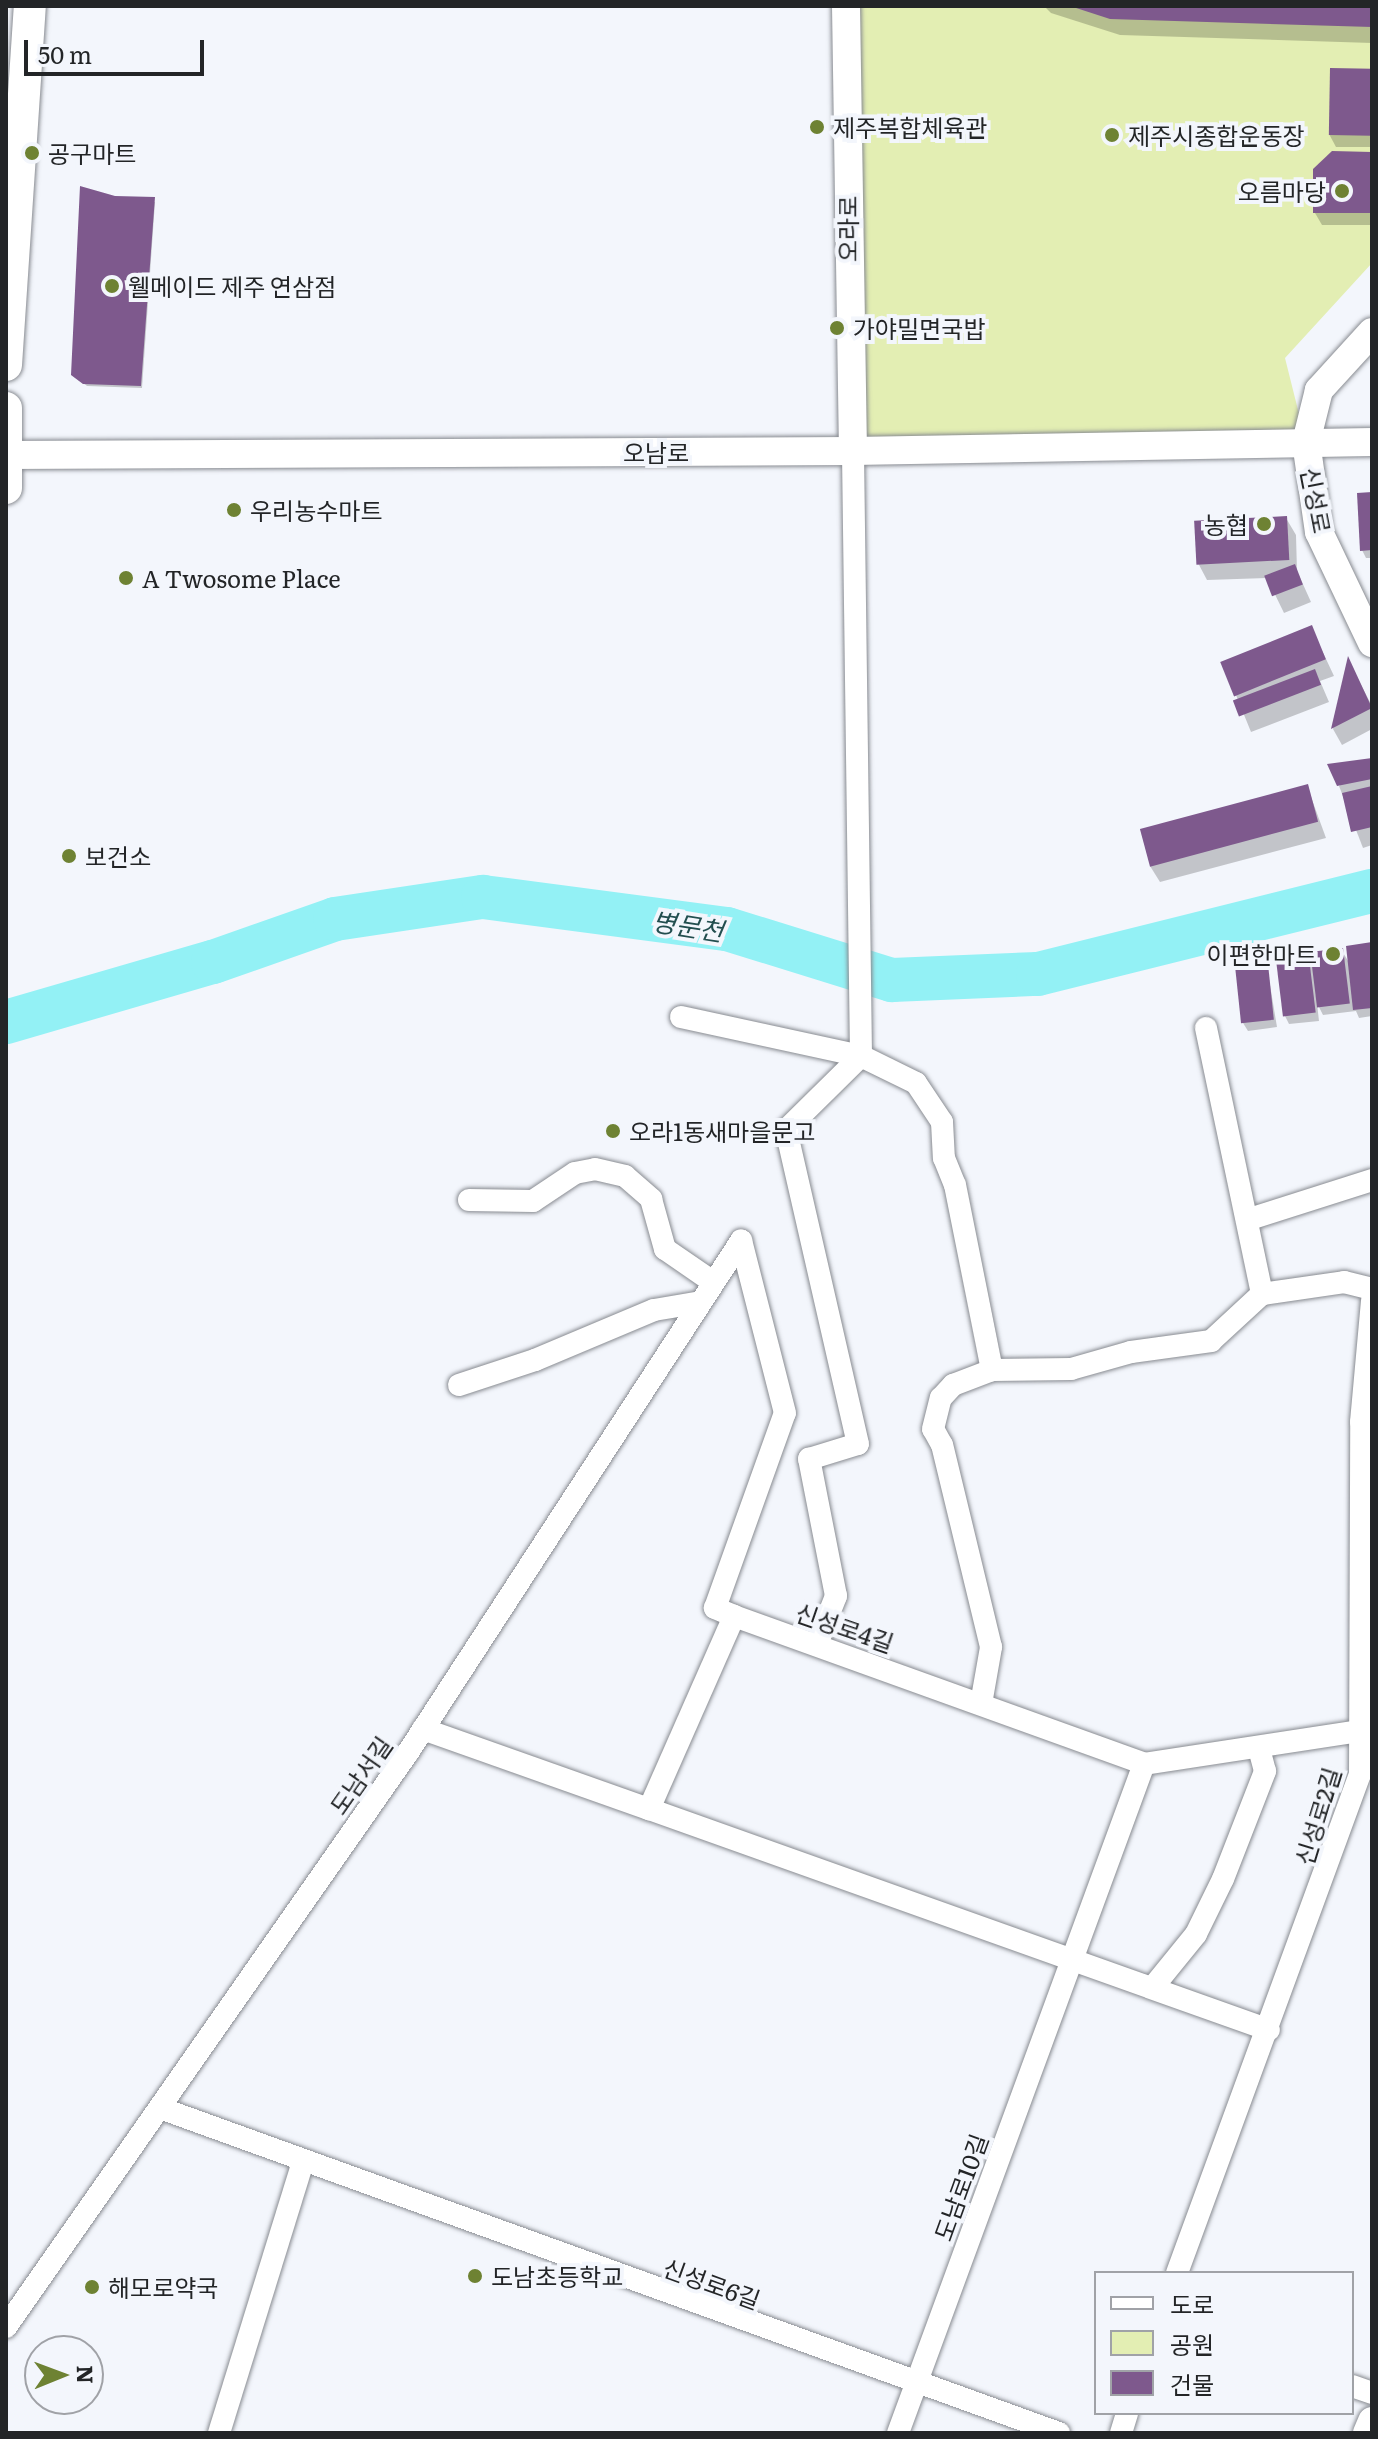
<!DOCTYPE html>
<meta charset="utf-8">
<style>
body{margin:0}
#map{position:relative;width:1378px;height:2439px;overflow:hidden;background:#f3f6fc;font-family:Literata,"Noto Sans KR",serif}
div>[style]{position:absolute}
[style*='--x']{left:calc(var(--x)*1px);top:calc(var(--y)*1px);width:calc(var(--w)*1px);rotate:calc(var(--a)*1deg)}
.green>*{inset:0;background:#e3eeb3}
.shadow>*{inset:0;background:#0003}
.river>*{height:44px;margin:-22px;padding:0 22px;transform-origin:22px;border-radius:22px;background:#93f1f5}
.building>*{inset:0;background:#7e598d;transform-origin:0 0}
.roads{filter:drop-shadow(0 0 2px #888b91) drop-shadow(0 0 2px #888b91)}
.minor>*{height:22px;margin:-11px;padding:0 11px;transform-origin:11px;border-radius:11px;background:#fff}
.tertiary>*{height:28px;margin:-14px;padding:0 14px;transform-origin:14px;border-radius:14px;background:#fff}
.secondary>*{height:32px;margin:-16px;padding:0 16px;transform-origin:16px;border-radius:16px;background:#fff}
.dots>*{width:22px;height:22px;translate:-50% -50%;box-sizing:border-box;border:4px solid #f3f6fc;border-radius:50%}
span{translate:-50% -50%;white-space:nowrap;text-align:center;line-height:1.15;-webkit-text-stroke:8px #f3f6fc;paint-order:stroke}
.poi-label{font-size:24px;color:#232527}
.left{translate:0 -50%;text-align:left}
.right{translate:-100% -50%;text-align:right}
.street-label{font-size:24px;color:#232527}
.water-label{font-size:26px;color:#224e4f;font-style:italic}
.frame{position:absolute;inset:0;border:8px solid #232527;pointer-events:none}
.legend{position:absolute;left:1094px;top:2271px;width:260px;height:144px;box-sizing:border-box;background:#f3f6fc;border:2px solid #a0a2a7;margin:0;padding:10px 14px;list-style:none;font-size:24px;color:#232527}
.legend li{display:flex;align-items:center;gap:16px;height:40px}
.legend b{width:40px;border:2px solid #a0a2a7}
.north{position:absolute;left:24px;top:2335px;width:80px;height:80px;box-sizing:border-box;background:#f3f6fc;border:2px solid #a0a2a7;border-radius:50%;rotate:89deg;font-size:22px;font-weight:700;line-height:32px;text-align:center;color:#232527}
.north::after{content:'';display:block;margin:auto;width:28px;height:36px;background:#6e8233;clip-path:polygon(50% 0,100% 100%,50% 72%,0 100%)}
.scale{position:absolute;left:24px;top:40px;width:180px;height:36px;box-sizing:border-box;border:4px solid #232527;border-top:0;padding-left:10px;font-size:24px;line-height:28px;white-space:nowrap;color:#232527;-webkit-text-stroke:6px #f3f6fc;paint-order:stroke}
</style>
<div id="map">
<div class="green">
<i style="clip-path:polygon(852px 6px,1372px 6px,1372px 263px,1285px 358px,1306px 442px,853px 451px)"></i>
</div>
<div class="shadow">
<i style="clip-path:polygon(1044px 6px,1372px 8px,1372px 43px,1120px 35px,1051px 13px)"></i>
<i style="clip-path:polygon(1372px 71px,1372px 147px,1336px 147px,1329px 134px)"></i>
<i style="clip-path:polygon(1372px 154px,1372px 225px,1322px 225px,1315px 213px)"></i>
<i style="clip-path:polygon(115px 198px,155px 202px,142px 388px,87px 386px,73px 374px)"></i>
<i style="clip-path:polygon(1372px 494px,1372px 558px,1366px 558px,1362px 550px)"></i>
<i style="clip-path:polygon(1286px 518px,1296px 535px,1297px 571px,1311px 602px,1284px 613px,1267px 578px,1207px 580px,1198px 563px)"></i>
<i style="clip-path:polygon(1311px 627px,1334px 676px,1320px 681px,1329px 702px,1251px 732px,1236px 695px)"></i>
<i style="clip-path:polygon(1349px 662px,1372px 706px,1372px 729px,1342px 745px,1333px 729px)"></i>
<i style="clip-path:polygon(1372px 760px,1372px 845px,1363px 848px,1339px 786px)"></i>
<i style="clip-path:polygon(1307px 786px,1326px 838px,1160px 882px,1150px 866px)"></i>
<i style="clip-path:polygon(1372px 944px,1372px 1016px,1359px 1018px,1356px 1011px,1323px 1015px,1317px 1003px,1319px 1021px,1289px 1024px,1285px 1016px,1308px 960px,1315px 972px,1342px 951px,1350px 964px)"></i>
<i style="clip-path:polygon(1267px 967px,1277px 1027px,1248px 1031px,1243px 1023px)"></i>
</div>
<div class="river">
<i style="--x:6;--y:1022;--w:216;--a:-16.2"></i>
<i style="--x:213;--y:962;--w:129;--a:-19.4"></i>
<i style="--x:335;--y:919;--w:150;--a:-8.5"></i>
<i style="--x:483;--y:897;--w:246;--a:7.5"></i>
<i style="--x:727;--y:929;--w:173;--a:17.2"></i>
<i style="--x:892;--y:980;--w:146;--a:-2.4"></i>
<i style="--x:1038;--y:974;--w:344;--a:-14"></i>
</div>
<div class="building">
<i style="clip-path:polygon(1070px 6px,1372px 6px,1372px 27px,1110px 19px)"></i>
<i style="left:1330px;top:68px;width:42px;height:67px;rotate:1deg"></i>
<i style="clip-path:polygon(1332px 151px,1372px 152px,1372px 213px,1313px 213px,1313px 169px)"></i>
<i style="clip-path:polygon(80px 186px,115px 196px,155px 197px,141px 386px,83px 384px,71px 375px)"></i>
<i style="clip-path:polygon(1372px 492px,1372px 550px,1360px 551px,1357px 493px)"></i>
<i style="left:1287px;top:516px;width:44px;height:93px;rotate:87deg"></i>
<i style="left:1295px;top:564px;width:22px;height:33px;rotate:69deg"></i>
<i style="left:1312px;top:625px;width:37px;height:99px;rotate:68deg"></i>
<i style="clip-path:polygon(1348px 656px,1372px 708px,1331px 729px)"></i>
<i style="left:1315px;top:669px;width:17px;height:88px;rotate:69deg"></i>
<i style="clip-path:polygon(1372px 758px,1372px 779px,1337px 786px,1327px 764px)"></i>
<i style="left:1308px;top:784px;width:39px;height:174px;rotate:75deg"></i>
<i style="clip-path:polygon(1372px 786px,1372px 827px,1351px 832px,1342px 793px)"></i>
<i style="clip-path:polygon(1372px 942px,1372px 1008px,1353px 1010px,1346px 946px)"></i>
<i style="left:1343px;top:948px;width:56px;height:33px;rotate:83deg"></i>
<i style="left:1309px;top:958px;width:55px;height:33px;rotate:83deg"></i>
<i style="left:1268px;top:964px;width:56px;height:33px;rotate:84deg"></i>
</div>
<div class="roads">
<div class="minor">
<i style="--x:681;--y:1017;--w:184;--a:12.2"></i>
<i style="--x:861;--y:1056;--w:61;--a:26.1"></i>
<i style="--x:916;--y:1083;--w:47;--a:56.3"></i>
<i style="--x:942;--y:1122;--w:36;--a:87"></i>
<i style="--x:944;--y:1158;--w:29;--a:68"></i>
<i style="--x:955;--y:1185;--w:189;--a:78.7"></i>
<i style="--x:1206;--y:1028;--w:272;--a:78.1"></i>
<i style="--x:469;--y:1200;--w:64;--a:0.9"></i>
<i style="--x:533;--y:1201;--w:50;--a:-33.7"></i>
<i style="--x:575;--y:1173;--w:20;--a:-11"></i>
<i style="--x:595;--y:1169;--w:31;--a:13"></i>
<i style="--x:625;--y:1176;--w:35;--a:41"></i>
<i style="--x:651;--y:1199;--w:52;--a:74.4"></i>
<i style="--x:665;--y:1249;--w:58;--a:34.5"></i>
<i style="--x:1250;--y:1219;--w:128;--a:-17.7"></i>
<i style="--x:459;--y:1385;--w:80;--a:-18.2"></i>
<i style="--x:535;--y:1360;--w:129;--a:-22.8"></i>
<i style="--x:654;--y:1310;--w:43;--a:-9.5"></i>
<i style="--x:734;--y:1616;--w:21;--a:-157"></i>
<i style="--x:715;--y:1608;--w:207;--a:-70.3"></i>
<i style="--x:785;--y:1413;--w:178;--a:-104.3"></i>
<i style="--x:817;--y:1644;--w:52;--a:-68.4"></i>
<i style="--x:836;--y:1596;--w:140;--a:-101.1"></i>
<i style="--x:809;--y:1459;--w:51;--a:-17"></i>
<i style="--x:858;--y:1444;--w:322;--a:-102.9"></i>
<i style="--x:786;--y:1130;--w:105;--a:-44.6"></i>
<i style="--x:861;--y:1056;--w:605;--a:-90.76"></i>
<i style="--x:981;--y:1704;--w:58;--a:-80"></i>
<i style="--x:991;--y:1647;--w:208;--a:-103.6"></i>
<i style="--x:942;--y:1445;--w:18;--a:-119"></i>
<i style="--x:933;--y:1429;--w:32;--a:-76"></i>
<i style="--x:941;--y:1398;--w:18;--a:-47"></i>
<i style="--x:953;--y:1385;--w:42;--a:-21"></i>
<i style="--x:992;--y:1370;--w:79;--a:-0.7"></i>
<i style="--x:1071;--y:1369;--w:62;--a:-15.8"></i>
<i style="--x:1131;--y:1352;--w:81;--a:-7.8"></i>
<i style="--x:1211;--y:1341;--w:69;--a:-42.7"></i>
<i style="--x:1262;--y:1294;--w:83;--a:-8.3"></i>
<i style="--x:1344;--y:1282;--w:29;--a:14"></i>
<i style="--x:423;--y:1729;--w:240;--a:19.5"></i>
<i style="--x:649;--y:1809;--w:211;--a:-66.2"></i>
<i style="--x:734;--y:1616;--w:436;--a:19.8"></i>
<i style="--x:1144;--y:1764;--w:231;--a:-8.7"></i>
<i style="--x:649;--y:1809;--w:658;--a:19.62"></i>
<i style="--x:1153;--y:1987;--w:68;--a:-50.9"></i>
<i style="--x:1196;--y:1934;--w:61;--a:-63.9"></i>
<i style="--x:1223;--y:1879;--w:116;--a:-68.7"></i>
<i style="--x:1265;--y:1771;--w:24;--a:-105"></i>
<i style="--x:160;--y:2108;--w:956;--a:19.88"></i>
<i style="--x:1177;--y:2273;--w:531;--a:-69.86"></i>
<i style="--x:1360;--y:1774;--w:352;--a:-89.8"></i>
<i style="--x:1361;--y:1422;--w:122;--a:-84.8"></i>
<i style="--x:6;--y:2327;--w:703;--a:-55.02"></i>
<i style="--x:409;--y:1751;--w:609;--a:-56.94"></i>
<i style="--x:1352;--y:2386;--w:21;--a:19"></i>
<i style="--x:219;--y:2433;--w:284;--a:-72.8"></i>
<i style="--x:898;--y:2433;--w:713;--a:-69.81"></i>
<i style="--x:1121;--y:2433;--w:21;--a:-73"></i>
</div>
<div class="tertiary">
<i style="--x:846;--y:6;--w:445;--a:89.1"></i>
<i style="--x:1372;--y:332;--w:79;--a:132.4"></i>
<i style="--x:1319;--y:390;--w:54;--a:104"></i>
<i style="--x:1306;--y:442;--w:91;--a:81.8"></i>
<i style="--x:1319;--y:532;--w:123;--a:64.5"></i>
<i style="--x:6;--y:455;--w:847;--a:-0.27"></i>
<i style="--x:853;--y:451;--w:519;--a:-0.99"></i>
<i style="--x:1367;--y:2433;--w:13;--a:-67"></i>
</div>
<div class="secondary">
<i style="--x:6;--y:365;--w:360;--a:-86.2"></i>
<i style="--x:6;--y:408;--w:80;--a:90"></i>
</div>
</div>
<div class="dots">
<i style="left:817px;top:127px;background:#6e8233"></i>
<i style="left:1112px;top:135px;background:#6e8233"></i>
<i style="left:32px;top:153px;background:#6e8233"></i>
<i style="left:1342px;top:191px;background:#6e8233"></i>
<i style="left:112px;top:286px;background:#6e8233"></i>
<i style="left:837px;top:328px;background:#6e8233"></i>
<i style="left:234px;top:510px;background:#6e8233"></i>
<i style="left:1264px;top:524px;background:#6e8233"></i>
<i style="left:126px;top:578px;background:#6e8233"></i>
<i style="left:69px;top:856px;background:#6e8233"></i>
<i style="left:1333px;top:954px;background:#6e8233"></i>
<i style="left:613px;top:1131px;background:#6e8233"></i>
<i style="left:475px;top:2276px;background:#6e8233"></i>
<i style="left:92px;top:2287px;background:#6e8233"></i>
</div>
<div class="poi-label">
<span class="left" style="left:833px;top:127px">제주복합체육관</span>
<span class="left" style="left:1128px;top:135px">제주시종합운동장</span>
<span class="left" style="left:48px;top:153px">공구마트</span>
<span class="right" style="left:1326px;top:191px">오름마당</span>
<span class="left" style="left:128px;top:286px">웰메이드 제주 연삼점</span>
<span class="left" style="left:853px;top:328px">가야밀면국밥</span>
<span class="left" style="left:250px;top:510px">우리농수마트</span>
<span class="right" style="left:1248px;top:524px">농협</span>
<span class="left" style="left:142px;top:578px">A Twosome Place</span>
<span class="left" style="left:85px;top:856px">보건소</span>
<span class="right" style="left:1317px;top:954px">이편한마트</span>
<span class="left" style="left:629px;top:1131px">오라1동새마을문고</span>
<span class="left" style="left:491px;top:2276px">도남초등학교</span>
<span class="left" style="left:108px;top:2287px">해모로약국</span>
</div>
<div class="street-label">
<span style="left:847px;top:229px;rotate:-90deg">오라로</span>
<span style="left:656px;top:452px">오남로</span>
<span style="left:1317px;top:500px;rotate:79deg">신성로</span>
<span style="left:845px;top:1627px;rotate:19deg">신성로4길</span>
<span style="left:360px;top:1775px;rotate:-55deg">도남서길</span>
<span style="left:1317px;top:1816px;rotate:-73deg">신성로2길</span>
<span style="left:960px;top:2187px;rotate:-70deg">도남로10길</span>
<span style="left:712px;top:2283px;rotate:20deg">신성로6길</span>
</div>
<div class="water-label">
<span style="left:688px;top:925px;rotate:9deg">병문천</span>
</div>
<div class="frame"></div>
<ul class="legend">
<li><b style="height:10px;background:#fff"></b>도로</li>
<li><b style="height:22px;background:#e3eeb3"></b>공원</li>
<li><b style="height:22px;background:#7e598d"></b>건물</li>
</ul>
<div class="north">N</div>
<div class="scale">50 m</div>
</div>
